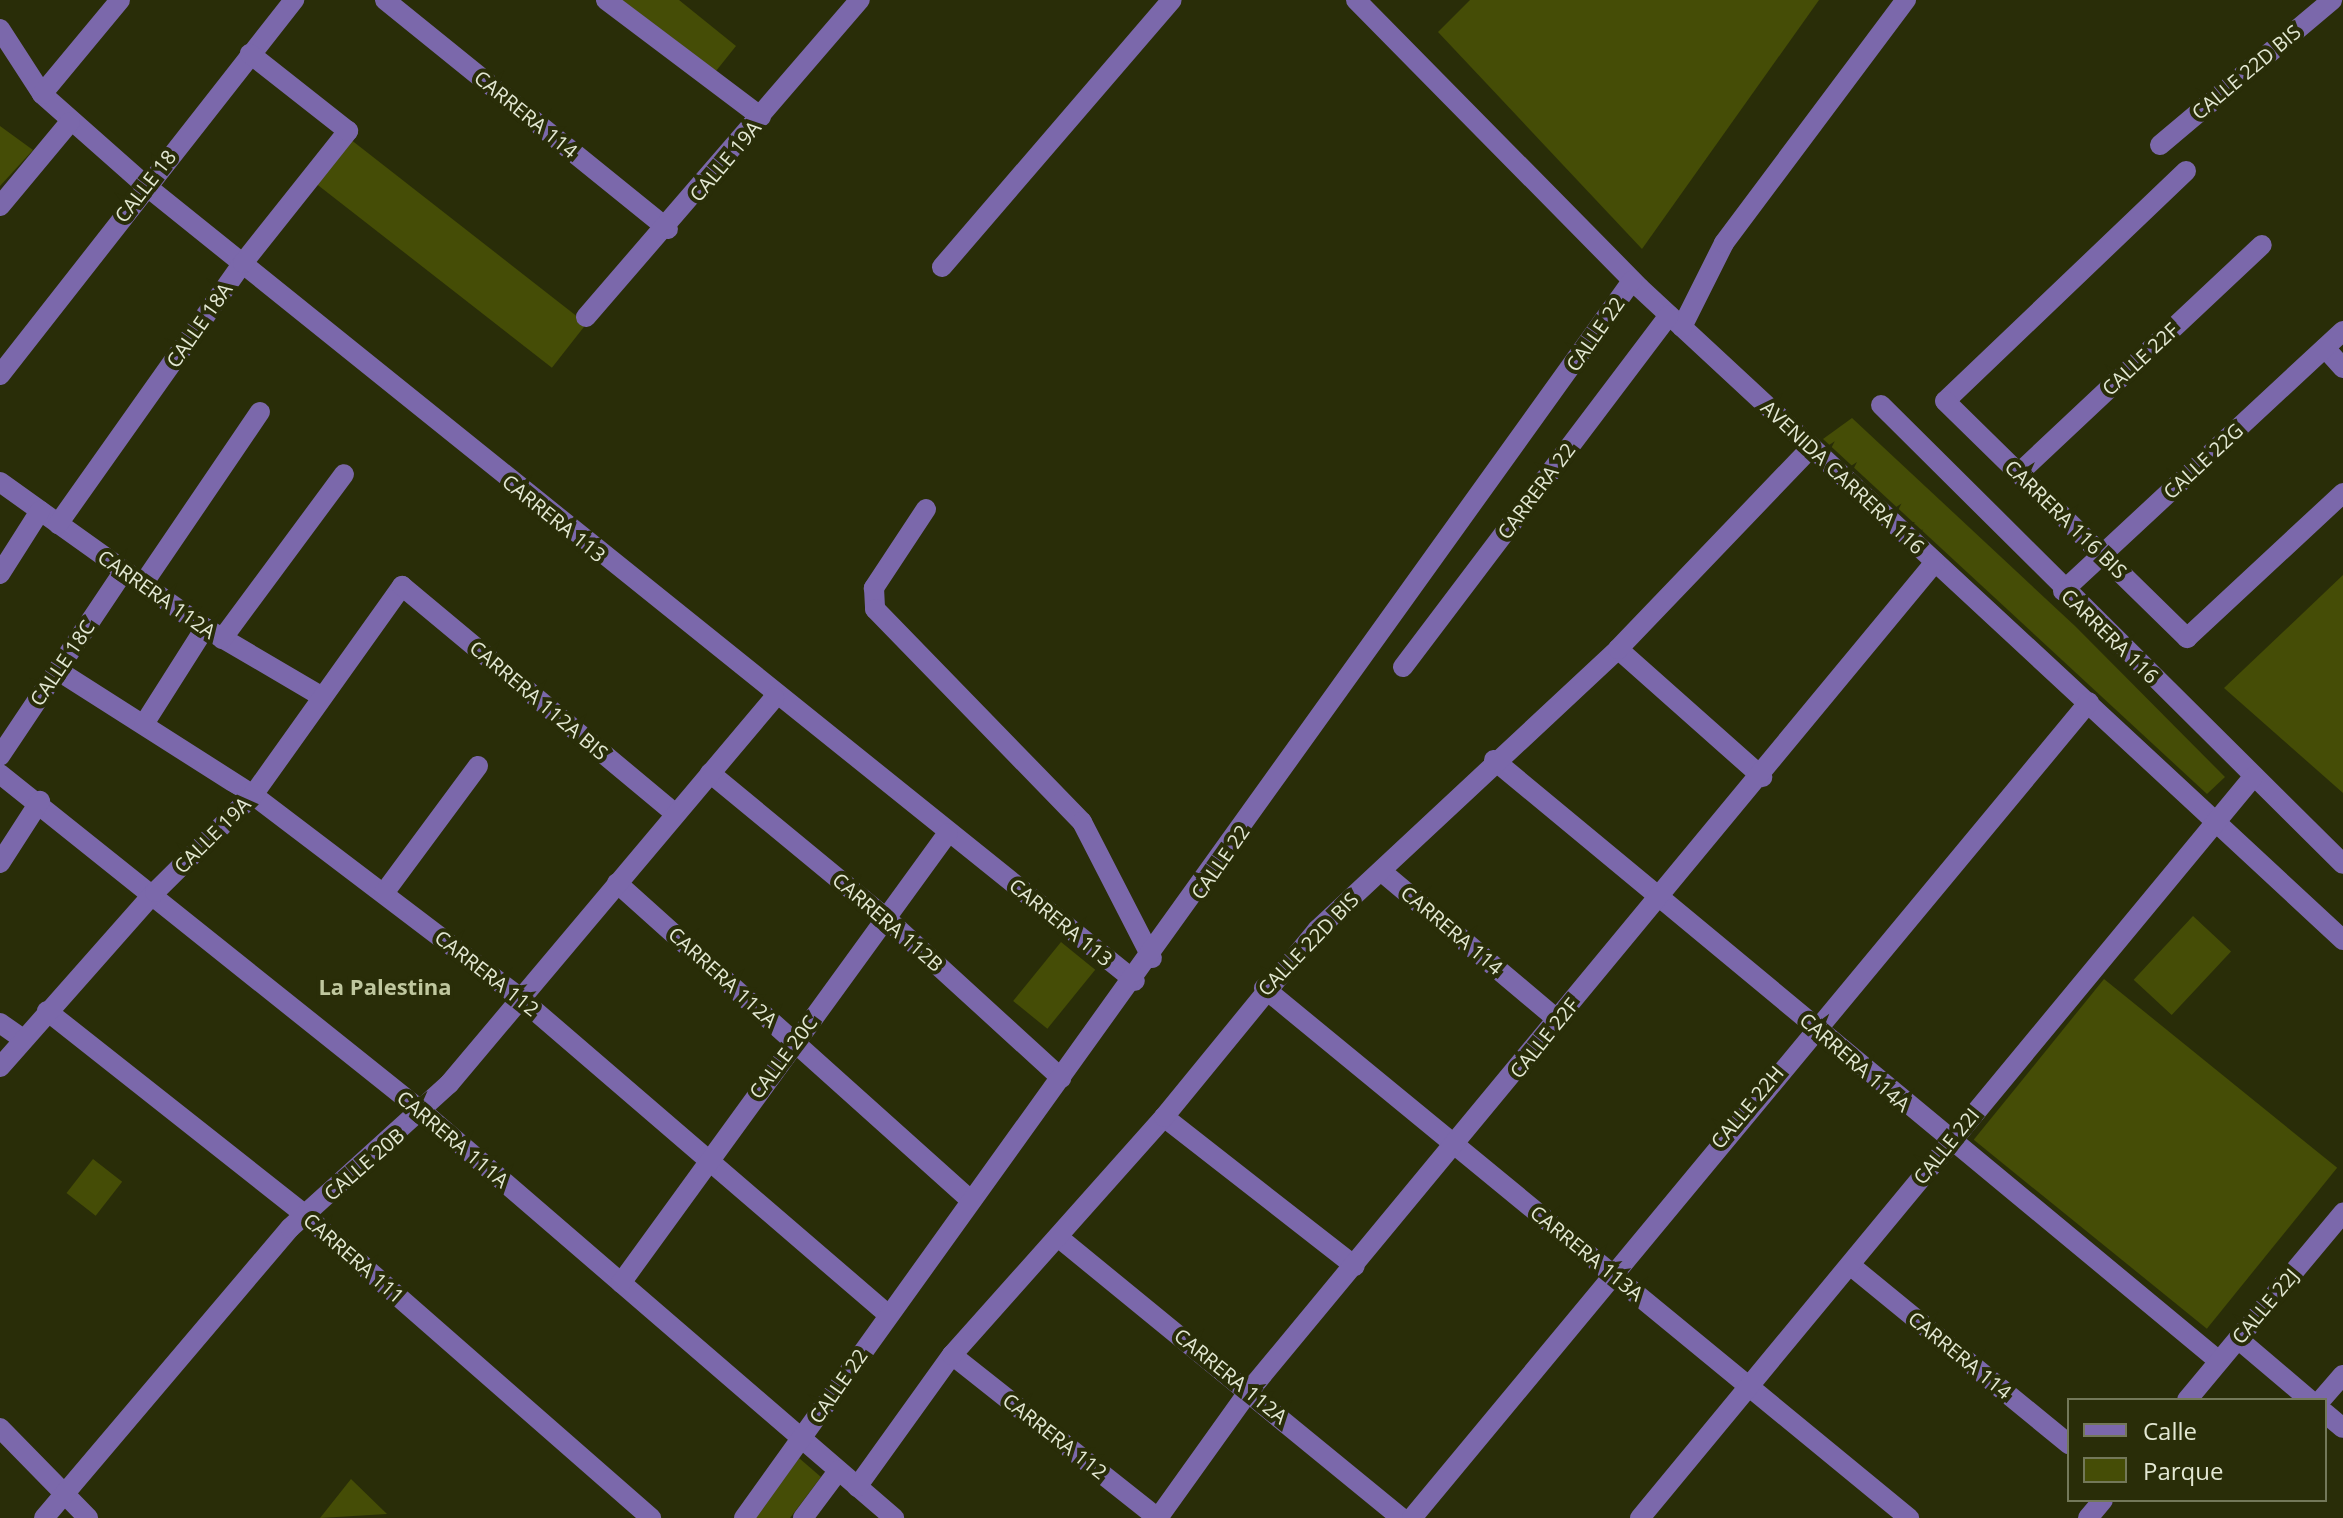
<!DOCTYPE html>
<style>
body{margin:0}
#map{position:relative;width:2343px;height:1518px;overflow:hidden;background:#292d08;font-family:"Open Sans",sans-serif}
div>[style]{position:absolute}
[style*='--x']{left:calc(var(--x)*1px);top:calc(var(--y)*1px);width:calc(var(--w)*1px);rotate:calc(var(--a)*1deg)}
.green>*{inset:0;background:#454d06;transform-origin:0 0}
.minor>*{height:20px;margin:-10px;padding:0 10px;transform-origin:10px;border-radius:10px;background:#7b68ab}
span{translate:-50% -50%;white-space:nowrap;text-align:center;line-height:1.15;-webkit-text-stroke:8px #292d08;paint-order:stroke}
.street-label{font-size:20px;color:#e3e8d3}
.neighbourhood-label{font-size:22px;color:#bfc79e;font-weight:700}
.legend{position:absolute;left:2067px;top:1398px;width:260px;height:104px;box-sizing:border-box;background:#292d08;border:2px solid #737859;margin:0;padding:10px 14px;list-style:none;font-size:24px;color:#e3e8d3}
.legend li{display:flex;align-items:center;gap:16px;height:40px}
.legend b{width:40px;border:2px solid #737859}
</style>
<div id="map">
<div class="green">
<i style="clip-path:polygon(622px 0,679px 0,736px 46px,716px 71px)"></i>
<i style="clip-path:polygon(1470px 0,1819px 0,1642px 249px,1438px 32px)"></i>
<i style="clip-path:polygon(0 126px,33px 150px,0 186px)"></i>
<i style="left:350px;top:139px;width:300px;height:56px;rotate:38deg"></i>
<i style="clip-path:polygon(1852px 418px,2075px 626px,2225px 777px,2207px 794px,1823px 439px)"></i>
<i style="clip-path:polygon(2343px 575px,2343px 793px,2224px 688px)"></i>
<i style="left:2193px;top:916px;width:52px;height:87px;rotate:43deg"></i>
<i style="left:1061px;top:942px;width:44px;height:76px;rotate:39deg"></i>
<i style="left:2104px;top:979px;width:300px;height:207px;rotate:39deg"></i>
<i style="left:93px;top:1159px;width:37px;height:43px;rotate:38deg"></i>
<i style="clip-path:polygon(799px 1458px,821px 1477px,790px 1518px,755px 1518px)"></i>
<i style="clip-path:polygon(351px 1479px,387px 1514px,320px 1518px)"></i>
</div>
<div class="minor">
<i style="--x:385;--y:0;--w:364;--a:39"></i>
<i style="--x:606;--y:0;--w:194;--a:37"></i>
<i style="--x:1356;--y:0;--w:404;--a:45.4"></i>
<i style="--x:1640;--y:288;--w:959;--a:42.84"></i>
<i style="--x:0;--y:29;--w:77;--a:57.1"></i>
<i style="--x:42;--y:94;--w:137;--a:41.5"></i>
<i style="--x:145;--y:185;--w:1270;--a:38.8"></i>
<i style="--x:42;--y:94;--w:122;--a:-50.3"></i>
<i style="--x:2160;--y:145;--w:225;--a:-40.1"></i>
<i style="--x:2186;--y:171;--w:333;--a:136.3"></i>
<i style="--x:1945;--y:401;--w:339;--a:44.4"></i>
<i style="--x:2187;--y:638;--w:213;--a:-42.9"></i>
<i style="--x:0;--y:206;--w:109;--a:-50.2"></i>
<i style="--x:942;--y:267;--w:352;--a:-49.3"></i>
<i style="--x:586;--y:317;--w:419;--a:-49.2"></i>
<i style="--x:1682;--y:327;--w:94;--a:-63.4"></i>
<i style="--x:1724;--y:243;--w:304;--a:-53.2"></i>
<i style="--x:2325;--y:348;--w:27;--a:48"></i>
<i style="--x:0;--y:375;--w:477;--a:-51.9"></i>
<i style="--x:1881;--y:405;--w:651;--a:44.81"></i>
<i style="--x:2019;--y:473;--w:333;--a:-43.2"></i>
<i style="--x:0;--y:482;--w:252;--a:35.5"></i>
<i style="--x:205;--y:628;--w:134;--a:30.4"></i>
<i style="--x:926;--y:509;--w:95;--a:123.4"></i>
<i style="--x:874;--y:588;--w:21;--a:87"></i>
<i style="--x:875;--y:609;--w:297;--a:45.8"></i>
<i style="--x:1082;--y:822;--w:153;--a:62.8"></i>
<i style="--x:58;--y:524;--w:320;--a:-54.7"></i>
<i style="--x:243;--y:263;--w:169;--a:-51.5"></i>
<i style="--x:348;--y:131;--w:125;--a:-141.8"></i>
<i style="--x:0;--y:574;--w:75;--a:-57.6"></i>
<i style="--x:143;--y:584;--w:208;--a:-55.8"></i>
<i style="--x:2063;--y:591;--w:382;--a:-42.9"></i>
<i style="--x:222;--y:639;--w:205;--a:-53.5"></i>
<i style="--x:1618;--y:649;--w:193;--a:41.6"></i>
<i style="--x:1403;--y:667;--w:441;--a:-52.9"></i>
<i style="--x:57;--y:670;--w:232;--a:32.5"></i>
<i style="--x:253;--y:795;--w:335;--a:37.2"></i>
<i style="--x:520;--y:998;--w:485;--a:40.7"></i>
<i style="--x:144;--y:724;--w:114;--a:-57.6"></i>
<i style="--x:0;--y:756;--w:223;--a:-56.2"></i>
<i style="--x:1494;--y:760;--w:942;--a:39.66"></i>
<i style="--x:710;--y:773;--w:229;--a:39.5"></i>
<i style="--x:887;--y:919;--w:236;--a:42.4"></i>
<i style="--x:0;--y:774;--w:541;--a:38.63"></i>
<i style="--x:423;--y:1112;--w:622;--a:40.76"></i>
<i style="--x:0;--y:863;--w:74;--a:-57.2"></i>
<i style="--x:1381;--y:871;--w:233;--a:40.1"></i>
<i style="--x:617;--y:883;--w:474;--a:41.9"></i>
<i style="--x:384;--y:893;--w:158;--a:-53.5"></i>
<i style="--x:1264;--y:988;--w:835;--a:39.41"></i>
<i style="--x:47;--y:1011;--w:329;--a:38.3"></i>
<i style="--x:305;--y:1215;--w:460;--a:41.2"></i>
<i style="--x:0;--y:1023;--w:28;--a:35"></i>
<i style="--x:0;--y:1067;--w:234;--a:-48.5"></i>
<i style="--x:155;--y:892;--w:138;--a:-44.7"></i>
<i style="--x:253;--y:795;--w:257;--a:-54.5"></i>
<i style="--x:402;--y:586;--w:356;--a:39.8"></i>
<i style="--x:1164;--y:1117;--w:242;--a:38"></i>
<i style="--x:1058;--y:1237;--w:443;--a:39.3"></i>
<i style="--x:1850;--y:1265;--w:283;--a:39.3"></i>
<i style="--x:621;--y:1283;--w:556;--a:-54"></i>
<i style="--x:2238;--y:1339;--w:94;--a:40.3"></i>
<i style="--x:952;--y:1355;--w:263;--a:38.4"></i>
<i style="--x:2187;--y:1400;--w:244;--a:-50.2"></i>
<i style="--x:2321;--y:1400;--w:33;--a:-49"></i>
<i style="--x:2325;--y:1413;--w:23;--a:40"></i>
<i style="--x:0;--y:1428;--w:126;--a:45.6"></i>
<i style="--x:857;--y:1487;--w:163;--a:-54.3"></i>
<i style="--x:952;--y:1355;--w:319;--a:-48.3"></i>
<i style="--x:1164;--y:1117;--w:242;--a:-50.7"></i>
<i style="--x:1317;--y:930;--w:412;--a:-43"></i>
<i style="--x:1618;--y:649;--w:279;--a:-46.2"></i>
<i style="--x:44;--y:1518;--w:380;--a:-49.7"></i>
<i style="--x:290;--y:1228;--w:215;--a:-42.2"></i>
<i style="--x:449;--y:1084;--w:505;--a:-49.9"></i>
<i style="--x:744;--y:1518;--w:1523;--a:-54.33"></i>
<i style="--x:803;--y:1518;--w:59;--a:-53.3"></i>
<i style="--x:1158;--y:1518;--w:156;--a:-54.4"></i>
<i style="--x:1249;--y:1391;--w:1076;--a:-50.39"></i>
<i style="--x:1412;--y:1518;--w:1060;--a:-50.32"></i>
<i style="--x:1640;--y:1518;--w:962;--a:-50.4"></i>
<i style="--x:2088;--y:1518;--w:23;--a:-50"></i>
</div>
<div class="street-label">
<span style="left:2246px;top:72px;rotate:-40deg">CALLE 22D BIS</span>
<span style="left:526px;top:114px;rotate:39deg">CARRERA 114</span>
<span style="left:725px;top:161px;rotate:-50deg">CALLE 19A</span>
<span style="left:145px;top:186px;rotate:-52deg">CALLE 18</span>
<span style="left:199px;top:325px;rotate:-55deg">CALLE 18A</span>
<span style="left:1595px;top:334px;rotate:-55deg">CALLE 22</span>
<span style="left:2140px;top:359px;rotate:-43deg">CALLE 22F</span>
<span style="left:2203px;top:461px;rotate:-43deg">CALLE 22G</span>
<span style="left:1843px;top:477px;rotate:43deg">AVENIDA CARRERA 116</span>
<span style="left:1536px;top:491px;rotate:-53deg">CARRERA 22</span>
<span style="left:554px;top:518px;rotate:39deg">CARRERA 113</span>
<span style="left:2066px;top:519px;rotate:44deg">CARRERA 116 BIS</span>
<span style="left:157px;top:594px;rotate:35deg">CARRERA 112A</span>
<span style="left:2110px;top:636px;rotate:44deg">CARRERA 116</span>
<span style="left:62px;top:663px;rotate:-56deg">CALLE 18C</span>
<span style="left:539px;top:700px;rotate:40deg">CARRERA 112A BIS</span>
<span style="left:212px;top:835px;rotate:-45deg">CALLE 19A</span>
<span style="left:1220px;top:862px;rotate:-55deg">CALLE 22</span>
<span style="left:888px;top:922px;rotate:41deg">CARRERA 112B</span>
<span style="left:1061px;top:922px;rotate:39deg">CARRERA 113</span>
<span style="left:1452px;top:930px;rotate:40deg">CARRERA 114</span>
<span style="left:1308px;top:944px;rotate:-46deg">CALLE 22D BIS</span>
<span style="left:487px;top:973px;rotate:38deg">CARRERA 112</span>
<span style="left:723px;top:977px;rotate:42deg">CARRERA 112A</span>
<span style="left:1544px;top:1038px;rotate:-51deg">CALLE 22F</span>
<span style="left:783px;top:1057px;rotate:-53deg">CALLE 20C</span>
<span style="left:1855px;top:1062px;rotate:41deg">CARRERA 114A</span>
<span style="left:1747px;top:1107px;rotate:-50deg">CALLE 22H</span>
<span style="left:453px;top:1139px;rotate:40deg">CARRERA 111A</span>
<span style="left:1946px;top:1146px;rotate:-51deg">CALLE 22I</span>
<span style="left:364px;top:1164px;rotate:-41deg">CALLE 20B</span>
<span style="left:1587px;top:1253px;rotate:39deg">CARRERA 113A</span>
<span style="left:354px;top:1258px;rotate:41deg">CARRERA 111</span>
<span style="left:2265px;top:1306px;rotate:-50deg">CALLE 22J</span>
<span style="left:1960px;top:1355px;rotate:39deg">CARRERA 114</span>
<span style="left:1231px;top:1376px;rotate:39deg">CARRERA 112A</span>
<span style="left:838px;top:1386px;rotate:-55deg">CALLE 22</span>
<span style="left:1055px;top:1436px;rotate:38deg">CARRERA 112</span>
</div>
<div class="neighbourhood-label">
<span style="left:385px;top:987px">La Palestina</span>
</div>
<ul class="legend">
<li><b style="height:10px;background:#7b68ab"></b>Calle</li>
<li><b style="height:22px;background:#454d06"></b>Parque</li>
</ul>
</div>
